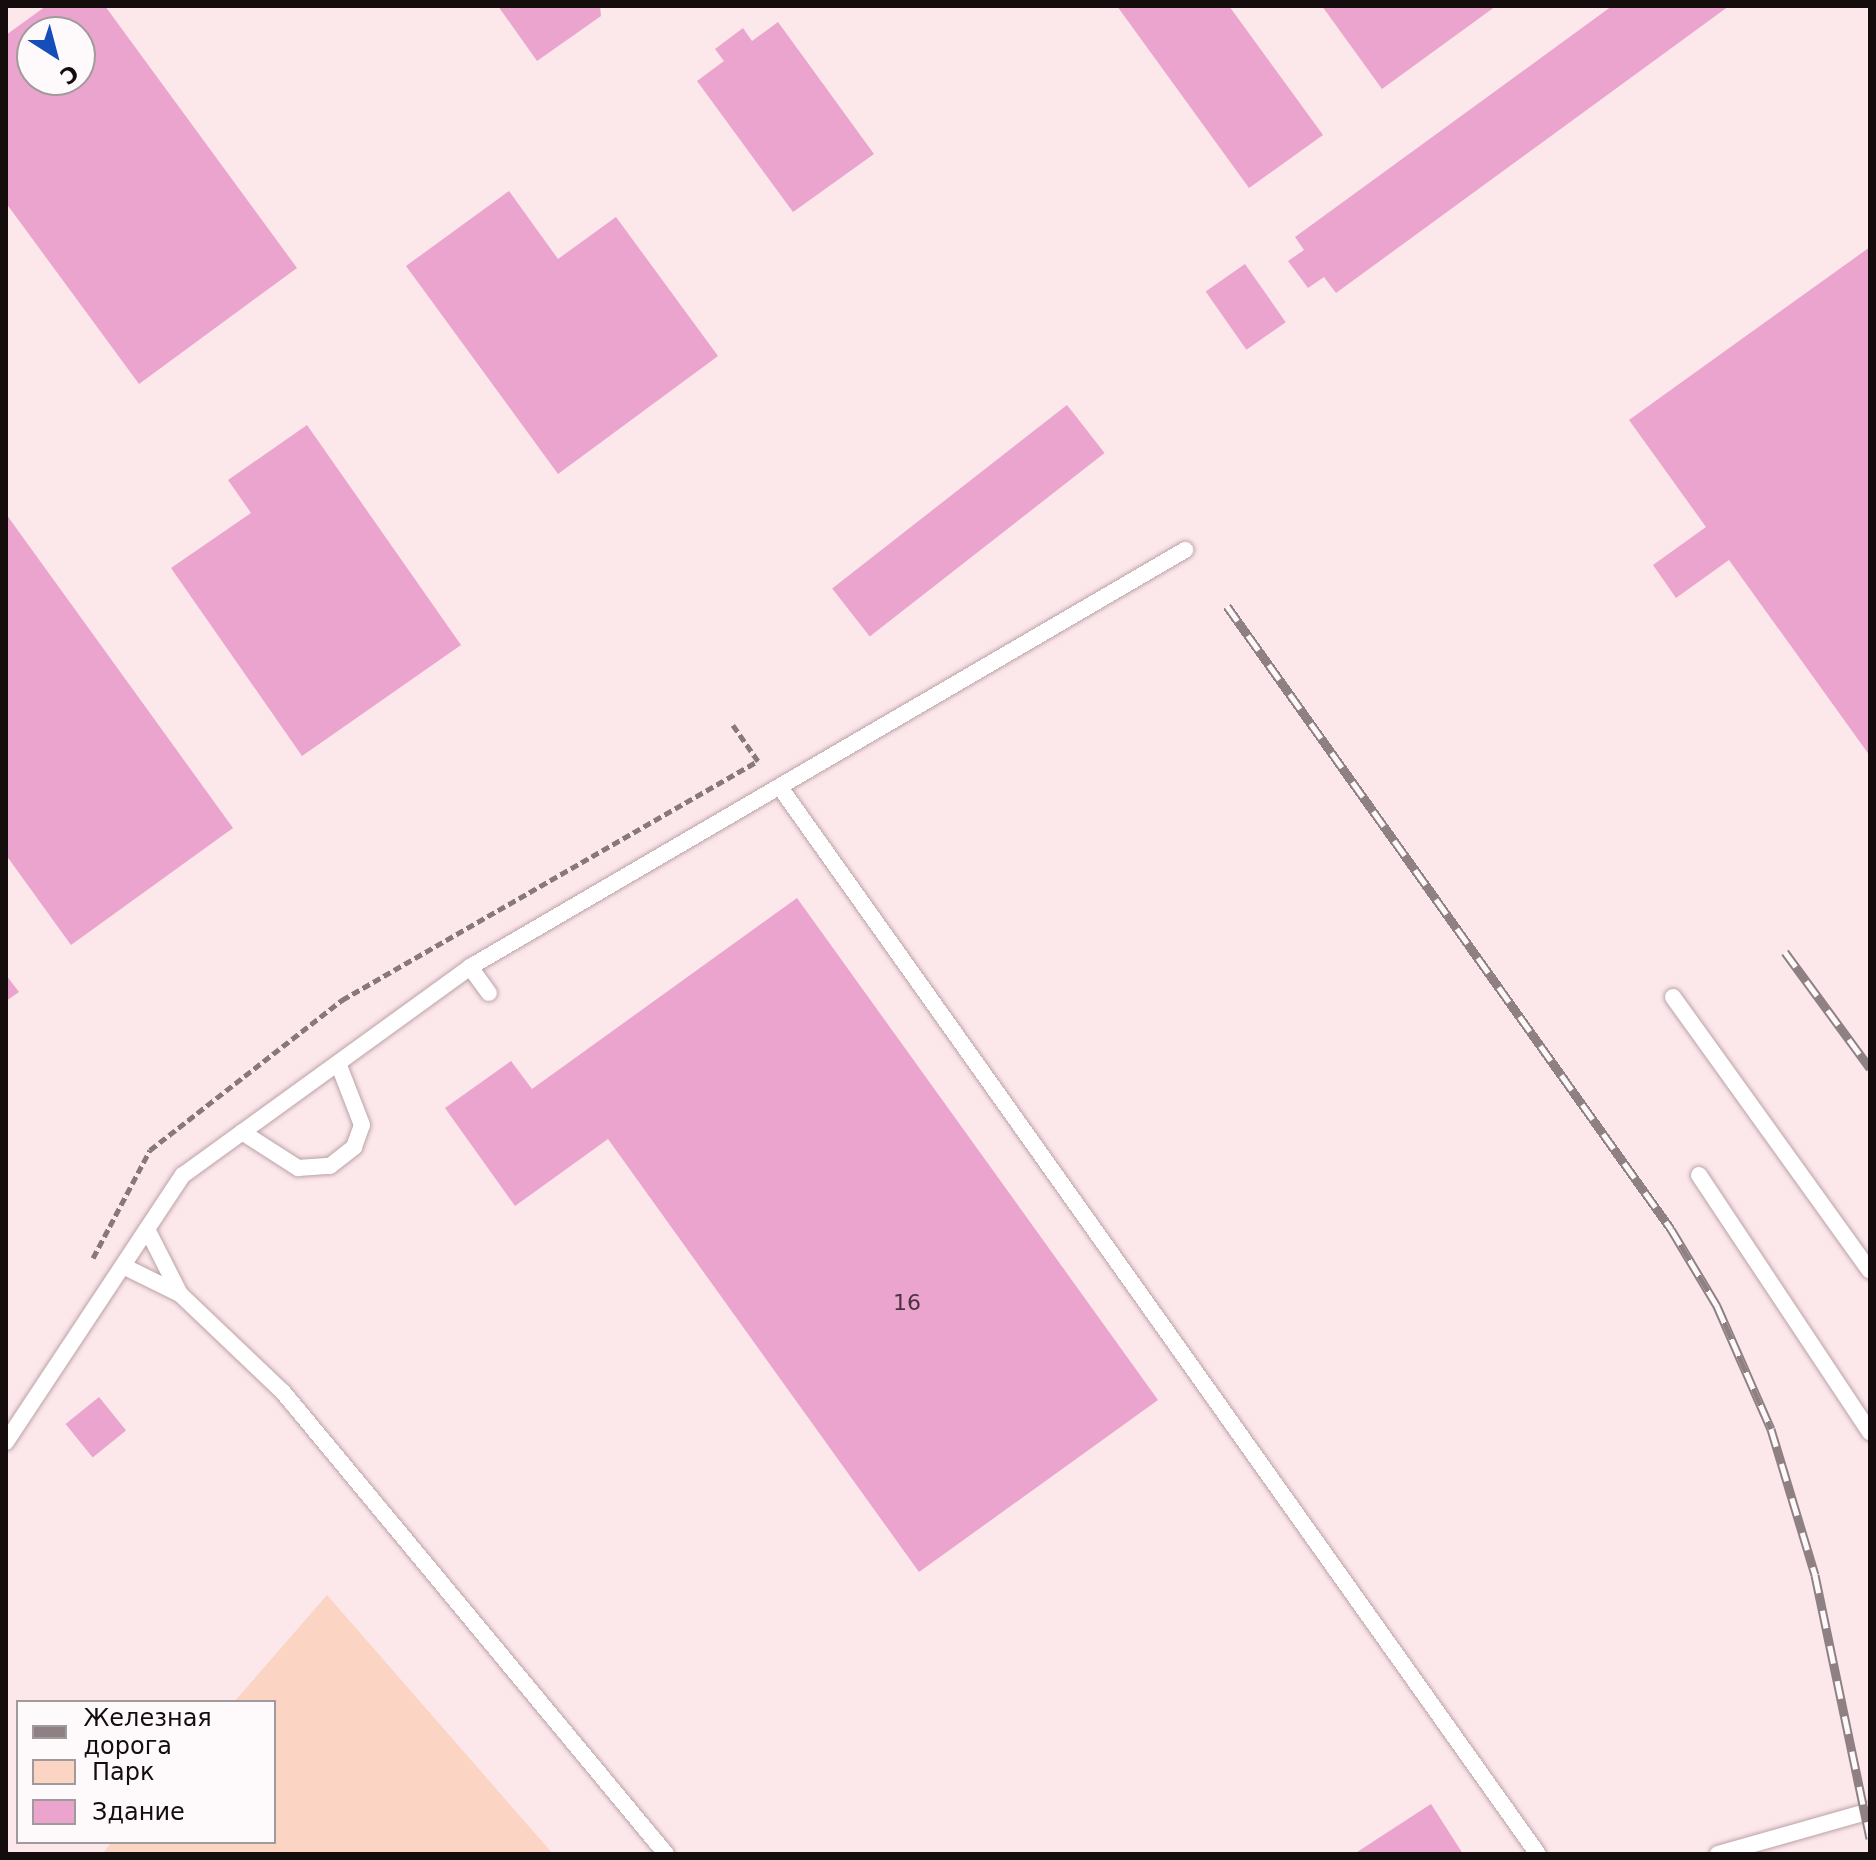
<!DOCTYPE html>
<meta charset="utf-8">
<style>
body{margin:0}
#map{position:relative;width:1876px;height:1860px;overflow:hidden;background:#fce7eb;font-family:"DejaVu Sans",sans-serif}
div>[style]{position:absolute}
[style*='--x']{left:calc(var(--x)*1px);top:calc(var(--y)*1px);width:calc(var(--w)*1px);rotate:calc(var(--a)*1deg)}
.green>*{inset:0;background:#fbd4c3}
.building>*{inset:0;background:#eaa4cd;transform-origin:0 0}
.path>*{height:5px;margin-top:-2.5px;transform-origin:0;background:repeating-linear-gradient(90deg,#87787b 0 8px,transparent 0 12px)}
.roads{filter:drop-shadow(0 0 2px #bba2a7) drop-shadow(0 0 2px #bba2a7)}
.service>*{height:16px;margin:-8px;padding:0 8px;transform-origin:8px;border-radius:8px;background:#fff}
.rail>*{height:9px;margin-top:-4.5px;transform-origin:0;background:repeating-linear-gradient(90deg,#fef9fa 0 18px,#8f8083 0 36px);box-sizing:border-box;border-block:2px solid #8f8083}
span{translate:-50% -50%;white-space:nowrap;text-align:center;line-height:1.15;-webkit-text-stroke:7px #fef9fa;paint-order:stroke}
.number-label{font-size:22px;color:#4a323e}
.number-label span{-webkit-text-stroke-width:0}
.frame{position:absolute;inset:0;border:8px solid #150c0e;pointer-events:none}
.legend{position:absolute;left:16px;top:1700px;width:260px;height:144px;box-sizing:border-box;background:#fef9fa;border:2px solid #a19a9c;margin:0;padding:10px 14px;list-style:none;font-size:24px;color:#150c0e}
.legend li{display:flex;align-items:center;gap:16px;height:40px}
.legend b{width:40px;border:2px solid #a19a9c}
.north{position:absolute;left:16px;top:16px;width:80px;height:80px;box-sizing:border-box;background:#fef9fa;border:2px solid #a19a9c;border-radius:50%;rotate:144deg;font-size:22px;font-weight:700;line-height:32px;text-align:center;color:#150c0e}
.north::after{content:'';display:block;margin:auto;width:28px;height:36px;background:#154eba;clip-path:polygon(50% 0,100% 100%,50% 72%,0 100%)}
</style>
<div id="map">
<div class="green">
<i style="clip-path:polygon(327px 1595px,553px 1854px,102px 1854px,112px 1842px,274px 1842px,274px 1702px,234px 1702px)"></i>
</div>
<div class="building">
<i style="clip-path:polygon(evenodd,46px 6px,105px 6px,297px 268px,139px 384px,6px 203px,6px 35px,46px 6px,32px 32px,80px 32px,80px 80px,32px 80px,32px 32px)"></i>
<i style="clip-path:polygon(498px 6px,600px 6px,601px 16px,537px 61px)"></i>
<i style="clip-path:polygon(1117px 6px,1229px 6px,1323px 135px,1249px 188px)"></i>
<i style="clip-path:polygon(1322px 6px,1496px 6px,1382px 89px)"></i>
<i style="clip-path:polygon(1612px 6px,1729px 6px,1336px 293px,1324px 277px,1308px 288px,1288px 261px,1304px 250px,1295px 237px)"></i>
<i style="clip-path:polygon(778px 22px,874px 154px,793px 212px,697px 81px,724px 61px,715px 49px,743px 28px,752px 41px)"></i>
<i style="clip-path:polygon(509px 191px,558px 259px,616px 217px,718px 356px,558px 474px,406px 266px)"></i>
<i style="clip-path:polygon(1870px 247px,1870px 756px,1729px 560px,1676px 598px,1653px 565px,1706px 527px,1629px 420px)"></i>
<i style="left:1245px;top:264px;width:71px;height:48px;rotate:55deg"></i>
<i style="left:1067px;top:405px;width:61px;height:298px;rotate:52deg"></i>
<i style="clip-path:polygon(307px 425px,461px 645px,302px 756px,171px 568px,251px 513px,228px 480px)"></i>
<i style="clip-path:polygon(6px 514px,233px 828px,71px 945px,6px 855px)"></i>
<i style="clip-path:polygon(797px 898px,1158px 1400px,919px 1572px,608px 1139px,515px 1206px,445px 1108px,511px 1061px,532px 1089px)"></i>
<i style="clip-path:polygon(6px 975px,19px 992px,6px 1001px)"></i>
<i style="left:99px;top:1397px;width:43px;height:43px;rotate:51deg"></i>
<i style="clip-path:polygon(1431px 1804px,1463px 1854px,1354px 1854px)"></i>
</div>
<div class="path">
<i style="--x:93;--y:1258;--w:122;--a:-62.2"></i>
<i style="--x:150;--y:1150;--w:244;--a:-38"></i>
<i style="--x:342;--y:1000;--w:480;--a:-29.9"></i>
<i style="--x:758;--y:761;--w:44;--a:-124.8"></i>
</div>
<div class="roads">
<div class="service">
<i style="--x:782;--y:790;--w:1305;--a:54.61"></i>
<i style="--x:470;--y:967;--w:32;--a:54"></i>
<i style="--x:1673;--y:997;--w:337;--a:54.3"></i>
<i style="--x:242;--y:1132;--w:67;--a:32.7"></i>
<i style="--x:298;--y:1168;--w:32;--a:-4"></i>
<i style="--x:330;--y:1166;--w:31;--a:-38"></i>
<i style="--x:354;--y:1147;--w:23;--a:-70"></i>
<i style="--x:362;--y:1125;--w:66;--a:-111.2"></i>
<i style="--x:1699;--y:1175;--w:309;--a:56.4"></i>
<i style="--x:147;--y:1229;--w:73;--a:63.1"></i>
<i style="--x:123;--y:1266;--w:64;--a:26.2"></i>
<i style="--x:180;--y:1294;--w:142;--a:43.6"></i>
<i style="--x:283;--y:1392;--w:600;--a:50.34"></i>
<i style="--x:6;--y:1442;--w:320;--a:-56.5"></i>
<i style="--x:183;--y:1175;--w:354;--a:-35.9"></i>
<i style="--x:470;--y:967;--w:828;--a:-30.25"></i>
<i style="--x:1718;--y:1854;--w:158;--a:-15.8"></i>
</div>
</div>
<div class="rail">
<i style="--x:1227;--y:606;--w:765;--a:54.52"></i>
<i style="--x:1671;--y:1229;--w:90;--a:59.1"></i>
<i style="--x:1717;--y:1306;--w:134;--a:66.3"></i>
<i style="--x:1771;--y:1429;--w:152;--a:73.2"></i>
<i style="--x:1815;--y:1575;--w:269;--a:78.2"></i>
<i style="--x:1785;--y:952;--w:144;--a:53.8"></i>
</div>
<div class="number-label">
<span style="left:907px;top:1303px">16</span>
</div>
<div class="frame"></div>
<ul class="legend">
<li><b style="height:10px;background:#8f8083"></b>Железная дорога</li>
<li><b style="height:22px;background:#fbd4c3"></b>Парк</li>
<li><b style="height:22px;background:#eaa4cd"></b>Здание</li>
</ul>
<div class="north">С</div>
</div>
